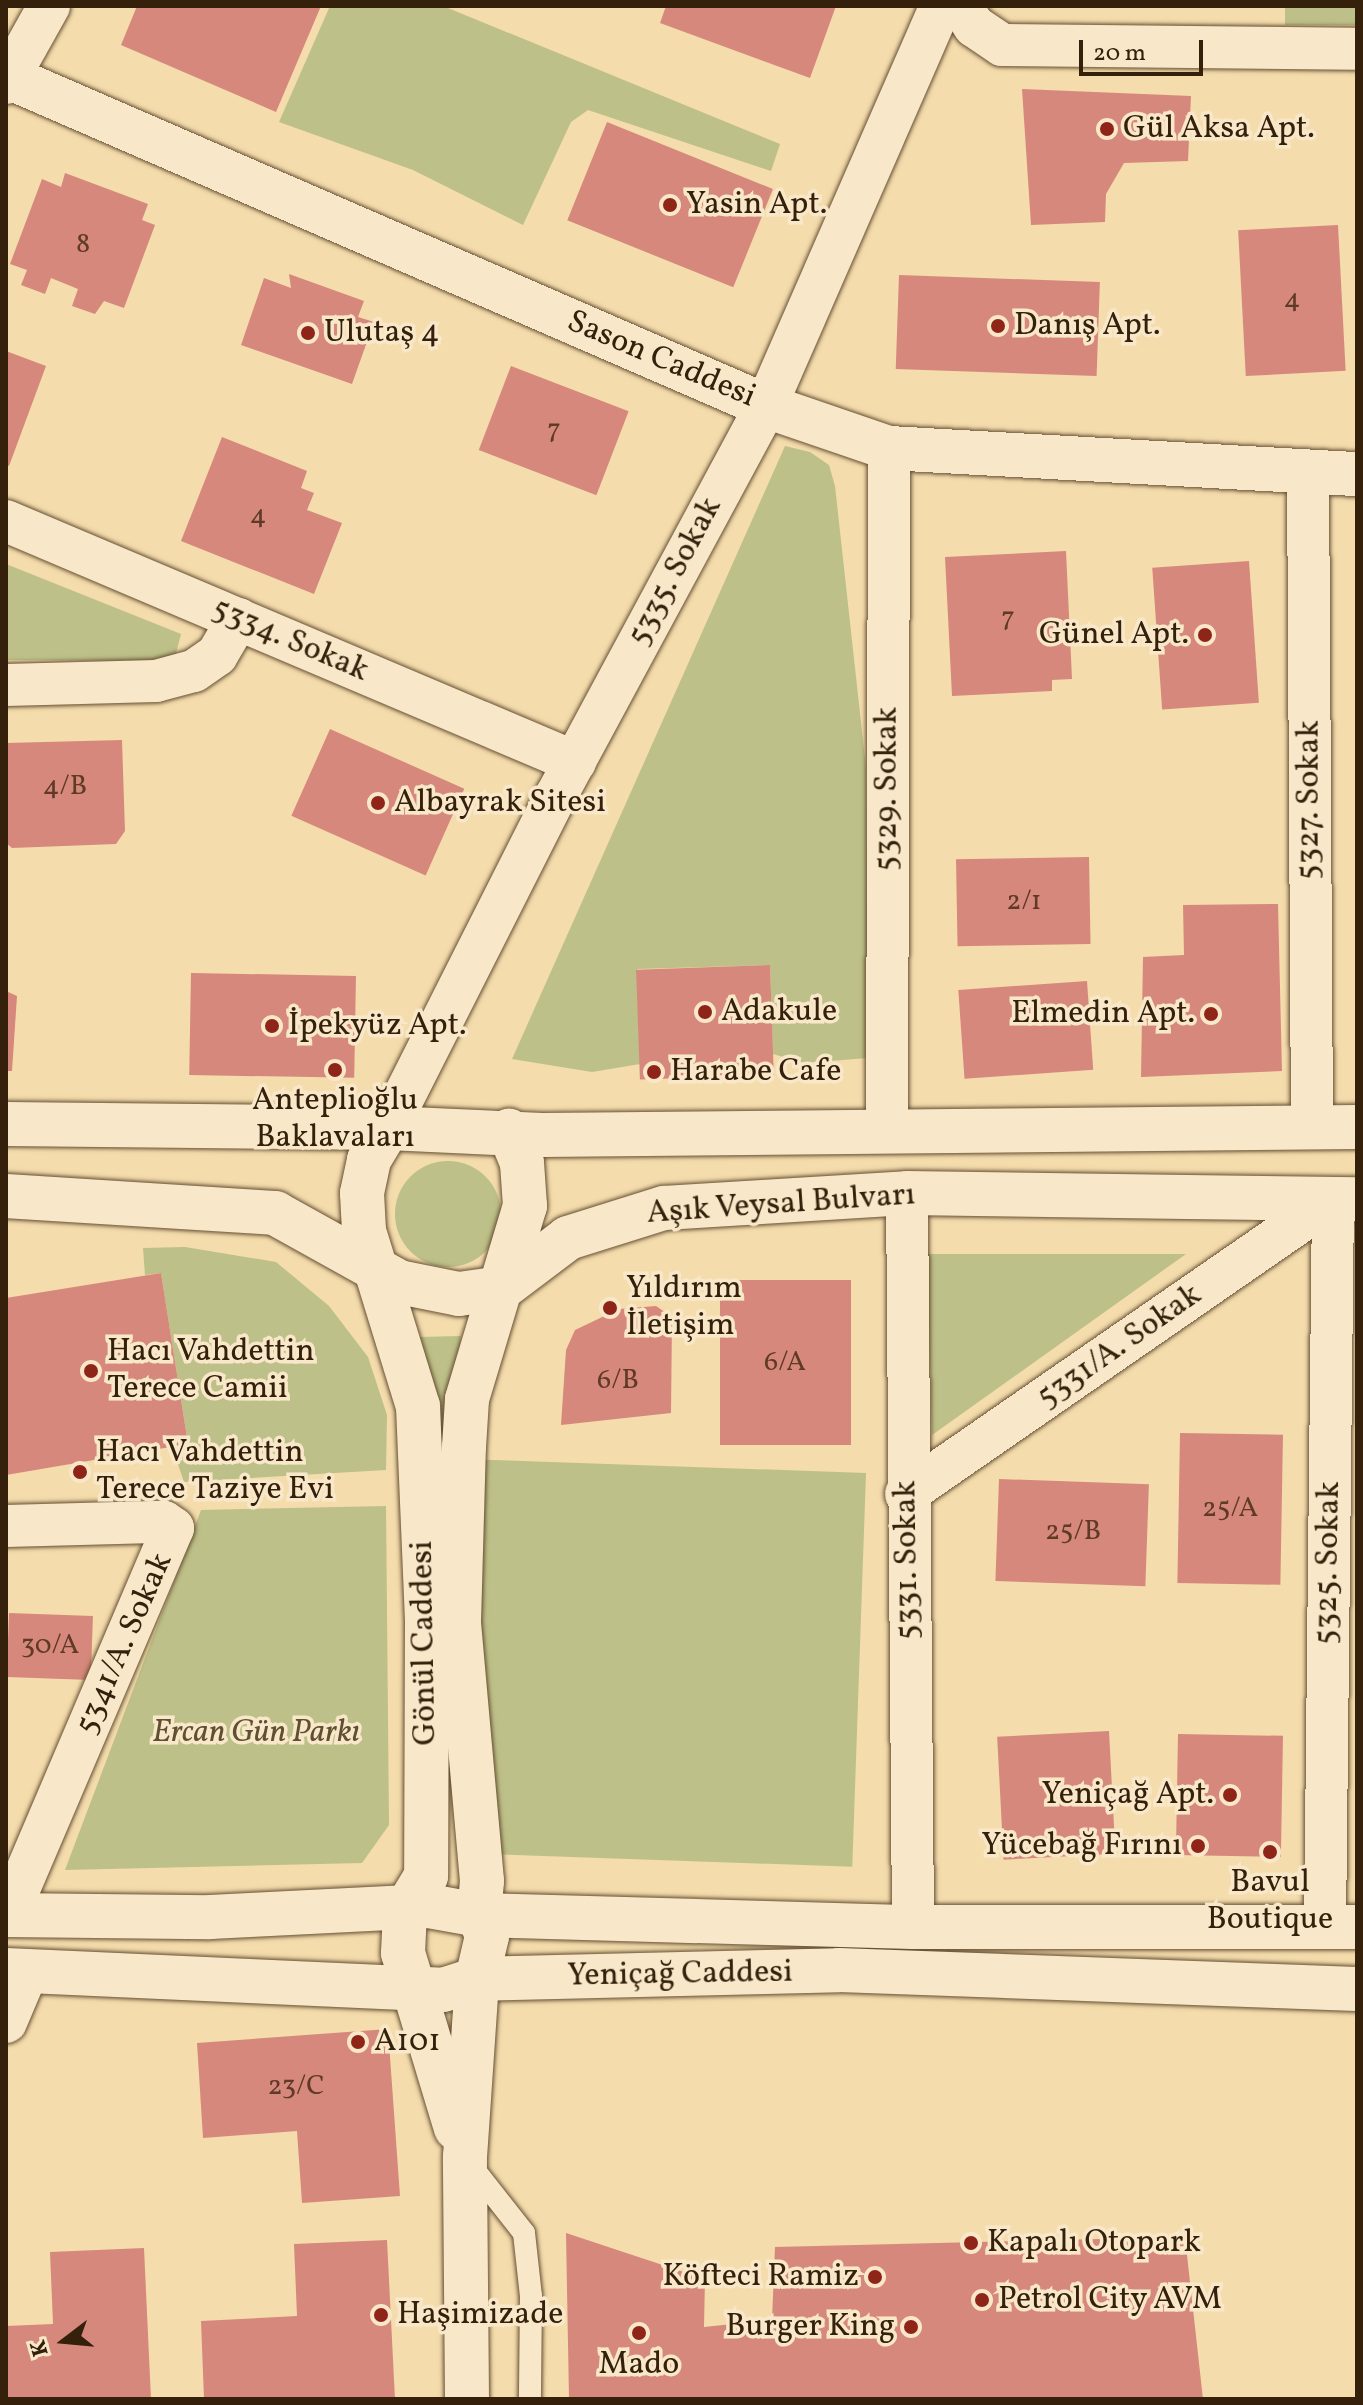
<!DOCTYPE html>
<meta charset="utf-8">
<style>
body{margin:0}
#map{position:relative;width:1363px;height:2405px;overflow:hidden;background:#f4dcac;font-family:Vollkorn,serif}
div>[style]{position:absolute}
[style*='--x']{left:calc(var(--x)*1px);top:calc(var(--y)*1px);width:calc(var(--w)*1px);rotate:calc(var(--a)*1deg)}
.green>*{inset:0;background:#bdc088;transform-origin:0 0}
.round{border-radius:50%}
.building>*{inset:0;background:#d7887c;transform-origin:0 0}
.roads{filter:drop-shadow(0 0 2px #654f33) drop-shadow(0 0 2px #654f33)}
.service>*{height:22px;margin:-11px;padding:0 11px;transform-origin:11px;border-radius:11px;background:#f8e8c9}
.minor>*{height:42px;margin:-21px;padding:0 21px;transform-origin:21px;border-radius:21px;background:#f8e8c9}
.tertiary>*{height:44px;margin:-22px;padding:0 22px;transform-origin:22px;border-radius:22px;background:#f8e8c9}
.secondary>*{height:44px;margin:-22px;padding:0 22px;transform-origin:22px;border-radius:22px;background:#f8e8c9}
.dots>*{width:22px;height:22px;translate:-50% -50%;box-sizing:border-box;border:4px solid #f8e8c9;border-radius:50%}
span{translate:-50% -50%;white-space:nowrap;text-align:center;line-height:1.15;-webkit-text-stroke:7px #f8e8c9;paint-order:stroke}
.number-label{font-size:28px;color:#5e3a27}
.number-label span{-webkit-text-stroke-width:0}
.poi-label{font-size:32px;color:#35200b}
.left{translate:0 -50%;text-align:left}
.right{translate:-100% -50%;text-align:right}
.street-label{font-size:32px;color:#35200b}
.park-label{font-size:32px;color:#5e5030;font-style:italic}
.frame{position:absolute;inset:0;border:8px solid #35200b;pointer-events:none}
.north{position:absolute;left:24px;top:2301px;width:80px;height:80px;-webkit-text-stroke:6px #f8e8c9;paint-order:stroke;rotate:254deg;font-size:22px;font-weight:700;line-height:32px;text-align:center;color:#35200b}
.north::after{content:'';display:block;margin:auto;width:28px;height:36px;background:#35200b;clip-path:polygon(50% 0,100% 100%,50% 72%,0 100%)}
.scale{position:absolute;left:1079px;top:40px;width:124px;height:36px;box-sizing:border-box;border:4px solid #35200b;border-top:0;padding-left:10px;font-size:24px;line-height:28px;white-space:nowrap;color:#35200b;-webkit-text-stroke:6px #f8e8c9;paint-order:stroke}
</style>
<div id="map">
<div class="green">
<i style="clip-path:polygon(330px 6px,443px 6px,780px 144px,771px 171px,588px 110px,571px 122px,523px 225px,413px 170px,279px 122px)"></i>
<i style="left:1285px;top:6px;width:72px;height:19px"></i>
<i style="clip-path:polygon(785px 446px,810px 452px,829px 465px,835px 486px,866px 768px,868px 1058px,804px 1063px,773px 1054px,770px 965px,637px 969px,640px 1064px,592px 1072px,512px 1059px)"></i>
<i style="clip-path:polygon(6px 564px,181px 634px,174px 661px,6px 660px)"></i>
<i class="round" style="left:395px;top:1161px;width:106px;height:106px"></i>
<i style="clip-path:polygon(185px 1247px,276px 1262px,329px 1306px,368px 1357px,387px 1415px,386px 1470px,184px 1482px,172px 1447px,188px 1444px,161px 1273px,145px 1275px,143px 1248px)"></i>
<i style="clip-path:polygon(927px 1254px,1186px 1254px,932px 1435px)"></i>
<i style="clip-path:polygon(461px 1336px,451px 1462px,450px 1504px,418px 1337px)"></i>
<i style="left:866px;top:1473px;width:394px;height:383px;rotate:92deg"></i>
<i style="clip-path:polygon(386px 1506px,389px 1825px,362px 1863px,65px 1870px,201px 1510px)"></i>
</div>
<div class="building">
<i style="clip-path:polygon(137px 6px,321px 6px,276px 112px,121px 45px)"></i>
<i style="clip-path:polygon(666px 6px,836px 6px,810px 78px,660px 23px)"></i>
<i style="clip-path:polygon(1022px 89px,1191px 96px,1188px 161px,1124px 163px,1106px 194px,1105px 222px,1031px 225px)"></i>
<i style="left:607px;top:122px;width:179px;height:106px;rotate:22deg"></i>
<i style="clip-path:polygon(65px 173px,148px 204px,142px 220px,155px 225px,124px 308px,104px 301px,95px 314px,72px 306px,78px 289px,51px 278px,45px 294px,21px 285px,27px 270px,10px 264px,42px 179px,61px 187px)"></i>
<i style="left:1338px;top:225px;width:146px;height:100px;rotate:87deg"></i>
<i style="clip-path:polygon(289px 274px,364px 301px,358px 317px,374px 322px,352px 384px,241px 345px,264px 278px,291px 288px)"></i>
<i style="left:899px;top:275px;width:201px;height:94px;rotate:2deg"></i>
<i style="clip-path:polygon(6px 351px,46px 366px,9px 466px,6px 465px)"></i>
<i style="left:511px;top:366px;width:126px;height:90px;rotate:21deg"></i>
<i style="clip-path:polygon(222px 437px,307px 471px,301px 488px,314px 493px,307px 510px,342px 523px,314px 594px,181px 541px)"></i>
<i style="clip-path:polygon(1066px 551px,1072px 679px,1052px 680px,1052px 691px,952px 696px,945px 557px)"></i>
<i style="left:1249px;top:561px;width:142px;height:97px;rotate:86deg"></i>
<i style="left:330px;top:729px;width:147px;height:95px;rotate:24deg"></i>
<i style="clip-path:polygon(122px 740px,125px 831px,116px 844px,12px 848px,6px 843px,6px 743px)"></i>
<i style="left:1089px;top:857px;width:87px;height:133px;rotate:89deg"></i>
<i style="clip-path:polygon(1278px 904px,1282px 1071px,1141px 1077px,1143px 957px,1184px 955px,1183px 905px)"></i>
<i style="left:770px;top:965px;width:110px;height:134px;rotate:88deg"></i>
<i style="left:191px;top:973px;width:165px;height:102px;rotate:1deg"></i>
<i style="left:1087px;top:981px;width:89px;height:129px;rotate:86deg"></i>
<i style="clip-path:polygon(6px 991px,17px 996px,12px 1071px,6px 1071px)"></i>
<i style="clip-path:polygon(161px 1273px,188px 1444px,6px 1475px,6px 1298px)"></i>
<i style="left:720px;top:1280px;width:131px;height:165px"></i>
<i style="clip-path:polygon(656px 1306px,672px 1317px,671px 1413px,561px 1425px,566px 1350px,575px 1330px,619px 1309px)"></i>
<i style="left:1180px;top:1433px;width:103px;height:150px;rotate:1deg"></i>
<i style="left:999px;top:1479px;width:150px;height:102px;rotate:2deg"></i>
<i style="left:9px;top:1613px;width:84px;height:64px;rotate:2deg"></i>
<i style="left:1109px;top:1731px;width:123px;height:112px;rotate:87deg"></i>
<i style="left:1178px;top:1734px;width:105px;height:121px;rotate:1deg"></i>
<i style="clip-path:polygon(388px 2029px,400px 2196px,302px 2203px,297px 2131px,203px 2138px,197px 2043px)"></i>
<i style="clip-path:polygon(566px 2233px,705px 2279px,704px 2327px,772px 2320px,775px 2247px,1185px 2237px,1203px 2399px,569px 2399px)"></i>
<i style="clip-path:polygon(387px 2240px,395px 2399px,204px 2399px,201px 2321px,297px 2316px,294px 2244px)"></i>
<i style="clip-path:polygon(144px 2248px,151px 2399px,6px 2399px,6px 2326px,53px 2324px,50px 2252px)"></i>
</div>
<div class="roads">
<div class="service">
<i style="--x:472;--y:2167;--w:84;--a:51.8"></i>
<i style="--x:524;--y:2233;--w:63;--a:83.7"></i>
<i style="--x:531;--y:2296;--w:103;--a:90.6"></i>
</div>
<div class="minor">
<i style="--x:961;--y:6;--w:24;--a:57"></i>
<i style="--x:974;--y:26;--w:34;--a:34"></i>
<i style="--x:1002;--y:45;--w:355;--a:0.6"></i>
<i style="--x:6;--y:83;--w:88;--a:-60.8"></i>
<i style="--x:1308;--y:472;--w:655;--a:89.65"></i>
<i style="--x:6;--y:521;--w:618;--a:22.96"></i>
<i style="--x:6;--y:685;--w:150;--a:-1.5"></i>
<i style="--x:156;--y:681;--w:39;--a:-15"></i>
<i style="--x:194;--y:671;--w:28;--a:-35"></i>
<i style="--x:217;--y:655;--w:42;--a:-59.7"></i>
<i style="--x:388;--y:1128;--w:372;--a:-63.2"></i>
<i style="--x:556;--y:796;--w:443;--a:-61.7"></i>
<i style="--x:766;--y:406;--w:437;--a:-66.4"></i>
<i style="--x:887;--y:1130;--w:682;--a:-89.83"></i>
<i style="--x:907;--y:1193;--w:734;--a:89.53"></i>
<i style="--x:906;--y:1494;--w:519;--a:-34.64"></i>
<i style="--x:6;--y:1526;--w:158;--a:-1.5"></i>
<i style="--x:164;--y:1522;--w:11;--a:34"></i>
<i style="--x:173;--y:1528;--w:421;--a:113.1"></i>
<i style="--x:1325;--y:1927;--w:728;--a:-89.37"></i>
<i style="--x:6;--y:2022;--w:56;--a:-67.1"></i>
</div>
<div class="tertiary">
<i style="--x:6;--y:76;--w:829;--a:23.47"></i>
<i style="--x:766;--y:406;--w:130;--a:18.9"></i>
<i style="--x:889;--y:448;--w:469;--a:3.2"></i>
<i style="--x:388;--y:1128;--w:37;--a:121"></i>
<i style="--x:369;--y:1160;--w:34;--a:102"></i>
<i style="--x:362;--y:1193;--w:38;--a:87"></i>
<i style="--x:364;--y:1231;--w:183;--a:72.9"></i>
<i style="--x:418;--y:1406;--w:215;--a:87.6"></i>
<i style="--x:427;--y:1621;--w:255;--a:90.2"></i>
<i style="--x:426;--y:1876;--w:41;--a:121"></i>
<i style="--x:405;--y:1911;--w:42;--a:92.7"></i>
<i style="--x:403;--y:1953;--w:183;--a:73.2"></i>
<i style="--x:6;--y:1915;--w:204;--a:0.6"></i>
<i style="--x:210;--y:1917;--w:219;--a:-2.9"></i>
<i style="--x:429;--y:1906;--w:51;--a:10.2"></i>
<i style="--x:479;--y:1915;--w:434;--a:1.6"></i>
<i style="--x:913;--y:1927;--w:444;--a:0"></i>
<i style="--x:6;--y:1970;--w:437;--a:2.6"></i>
<i style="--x:443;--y:1990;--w:36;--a:-18"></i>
<i style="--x:477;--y:1979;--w:362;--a:-1.4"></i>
<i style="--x:839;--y:1970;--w:518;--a:2.1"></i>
<i style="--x:467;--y:2399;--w:242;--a:-90.5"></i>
<i style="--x:465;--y:2157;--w:178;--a:-86.1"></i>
<i style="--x:477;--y:1979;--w:44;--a:-76.9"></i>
<i style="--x:487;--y:1936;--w:22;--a:-111"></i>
<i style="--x:479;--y:1915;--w:34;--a:-85"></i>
<i style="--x:482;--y:1881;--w:260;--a:-95.1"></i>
<i style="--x:459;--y:1622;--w:175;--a:-88.4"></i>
<i style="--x:464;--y:1447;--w:48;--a:-86.4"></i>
<i style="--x:467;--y:1399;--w:202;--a:-73.3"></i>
<i style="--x:525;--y:1206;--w:43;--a:-94"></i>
<i style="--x:522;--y:1163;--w:35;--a:-112"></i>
</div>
<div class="secondary">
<i style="--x:6;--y:1124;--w:382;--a:0.6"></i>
<i style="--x:388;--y:1128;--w:154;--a:2.6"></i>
<i style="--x:542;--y:1135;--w:815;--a:-0.56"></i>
<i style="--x:6;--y:1196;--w:270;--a:3.6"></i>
<i style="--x:275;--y:1213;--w:142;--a:29.1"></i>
<i style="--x:399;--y:1282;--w:61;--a:11.3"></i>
<i style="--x:459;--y:1294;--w:43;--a:-7.9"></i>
<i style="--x:502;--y:1288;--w:83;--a:-37.1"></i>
<i style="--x:568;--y:1238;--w:101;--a:-17.4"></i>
<i style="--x:664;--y:1208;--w:243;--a:-3.5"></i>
<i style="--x:907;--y:1193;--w:450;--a:0.8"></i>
</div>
</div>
<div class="dots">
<i style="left:1107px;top:129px;background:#8f2418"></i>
<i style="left:670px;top:205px;background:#8f2418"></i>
<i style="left:998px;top:326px;background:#8f2418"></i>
<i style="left:308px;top:333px;background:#8f2418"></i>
<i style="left:1205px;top:635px;background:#8f2418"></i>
<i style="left:378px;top:803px;background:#8f2418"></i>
<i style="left:705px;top:1012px;background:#8f2418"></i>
<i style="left:1211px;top:1014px;background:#8f2418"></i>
<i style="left:272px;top:1026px;background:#8f2418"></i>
<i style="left:335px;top:1070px;background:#8f2418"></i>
<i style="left:654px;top:1072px;background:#8f2418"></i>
<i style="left:610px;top:1308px;background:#8f2418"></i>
<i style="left:91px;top:1371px;background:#8f2418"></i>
<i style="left:80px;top:1472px;background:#8f2418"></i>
<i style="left:1230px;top:1795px;background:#8f2418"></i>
<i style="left:1198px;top:1846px;background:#8f2418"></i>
<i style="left:1270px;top:1852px;background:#8f2418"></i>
<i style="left:358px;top:2042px;background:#8f2418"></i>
<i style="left:971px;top:2243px;background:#8f2418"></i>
<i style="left:875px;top:2277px;background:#8f2418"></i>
<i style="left:982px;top:2300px;background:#8f2418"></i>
<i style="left:381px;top:2315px;background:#8f2418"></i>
<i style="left:911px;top:2327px;background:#8f2418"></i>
<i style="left:639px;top:2333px;background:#8f2418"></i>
</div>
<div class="number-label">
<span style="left:83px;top:245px">8</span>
<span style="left:1292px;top:300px">4</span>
<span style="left:554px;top:430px">7</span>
<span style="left:258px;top:516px">4</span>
<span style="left:1008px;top:618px">7</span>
<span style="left:65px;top:787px">4/B</span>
<span style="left:1024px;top:902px">2/1</span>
<span style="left:785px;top:1363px">6/A</span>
<span style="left:618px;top:1381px">6/B</span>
<span style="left:1230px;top:1509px">25/A</span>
<span style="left:1073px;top:1532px">25/B</span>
<span style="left:50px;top:1646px">30/A</span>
<span style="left:296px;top:2087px">23/C</span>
</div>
<div class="poi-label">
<span class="left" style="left:1123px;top:129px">Gül Aksa Apt.</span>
<span class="left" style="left:686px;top:205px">Yasin Apt.</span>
<span class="left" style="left:1014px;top:326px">Danış Apt.</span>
<span class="left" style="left:324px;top:333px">Ulutaş 4</span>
<span class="right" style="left:1189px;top:635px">Günel Apt.</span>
<span class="left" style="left:394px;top:803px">Albayrak Sitesi</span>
<span class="left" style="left:721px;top:1012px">Adakule</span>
<span class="right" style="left:1195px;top:1014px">Elmedin Apt.</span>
<span class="left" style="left:288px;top:1026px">İpekyüz Apt.</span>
<span class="left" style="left:670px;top:1072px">Harabe Cafe</span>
<span style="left:335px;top:1120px">Anteplioğlu<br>Baklavaları</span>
<span class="left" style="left:626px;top:1308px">Yıldırım<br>İletişim</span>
<span class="left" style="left:107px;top:1371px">Hacı Vahdettin<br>Terece Camii</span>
<span class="left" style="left:96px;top:1472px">Hacı Vahdettin<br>Terece Taziye Evi</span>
<span class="right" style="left:1214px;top:1795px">Yeniçağ Apt.</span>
<span class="right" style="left:1182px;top:1846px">Yücebağ Fırını</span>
<span style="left:1270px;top:1902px">Bavul<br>Boutique</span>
<span class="left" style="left:374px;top:2042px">A101</span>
<span class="left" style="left:987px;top:2243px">Kapalı Otopark</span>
<span class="right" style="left:859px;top:2277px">Köfteci Ramiz</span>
<span class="left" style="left:998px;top:2300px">Petrol City AVM</span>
<span class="left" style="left:397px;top:2315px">Haşimizade</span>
<span class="right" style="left:895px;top:2327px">Burger King</span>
<span style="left:639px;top:2365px">Mado</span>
</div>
<div class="street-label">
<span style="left:661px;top:360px;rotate:23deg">Sason Caddesi</span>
<span style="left:676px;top:572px;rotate:-62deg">5335. Sokak</span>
<span style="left:290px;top:641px;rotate:23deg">5334. Sokak</span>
<span style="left:888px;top:789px;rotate:-90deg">5329. Sokak</span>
<span style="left:1310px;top:800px;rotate:-90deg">5327. Sokak</span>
<span style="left:781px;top:1205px;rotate:-4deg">Aşık Veysal Bulvarı</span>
<span style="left:1120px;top:1347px;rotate:-35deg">5331/A. Sokak</span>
<span style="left:908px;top:1560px;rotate:-91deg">5331. Sokak</span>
<span style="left:1329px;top:1563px;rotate:-89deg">5325. Sokak</span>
<span style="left:425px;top:1643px;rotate:-91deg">Gönül Caddesi</span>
<span style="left:125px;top:1644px;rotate:-66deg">5341/A. Sokak</span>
<span style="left:680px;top:1975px;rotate:-1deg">Yeniçağ Caddesi</span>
</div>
<div class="park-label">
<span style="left:256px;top:1733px">Ercan Gün Parkı</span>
</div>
<div class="frame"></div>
<div class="north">K</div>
<div class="scale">20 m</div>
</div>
